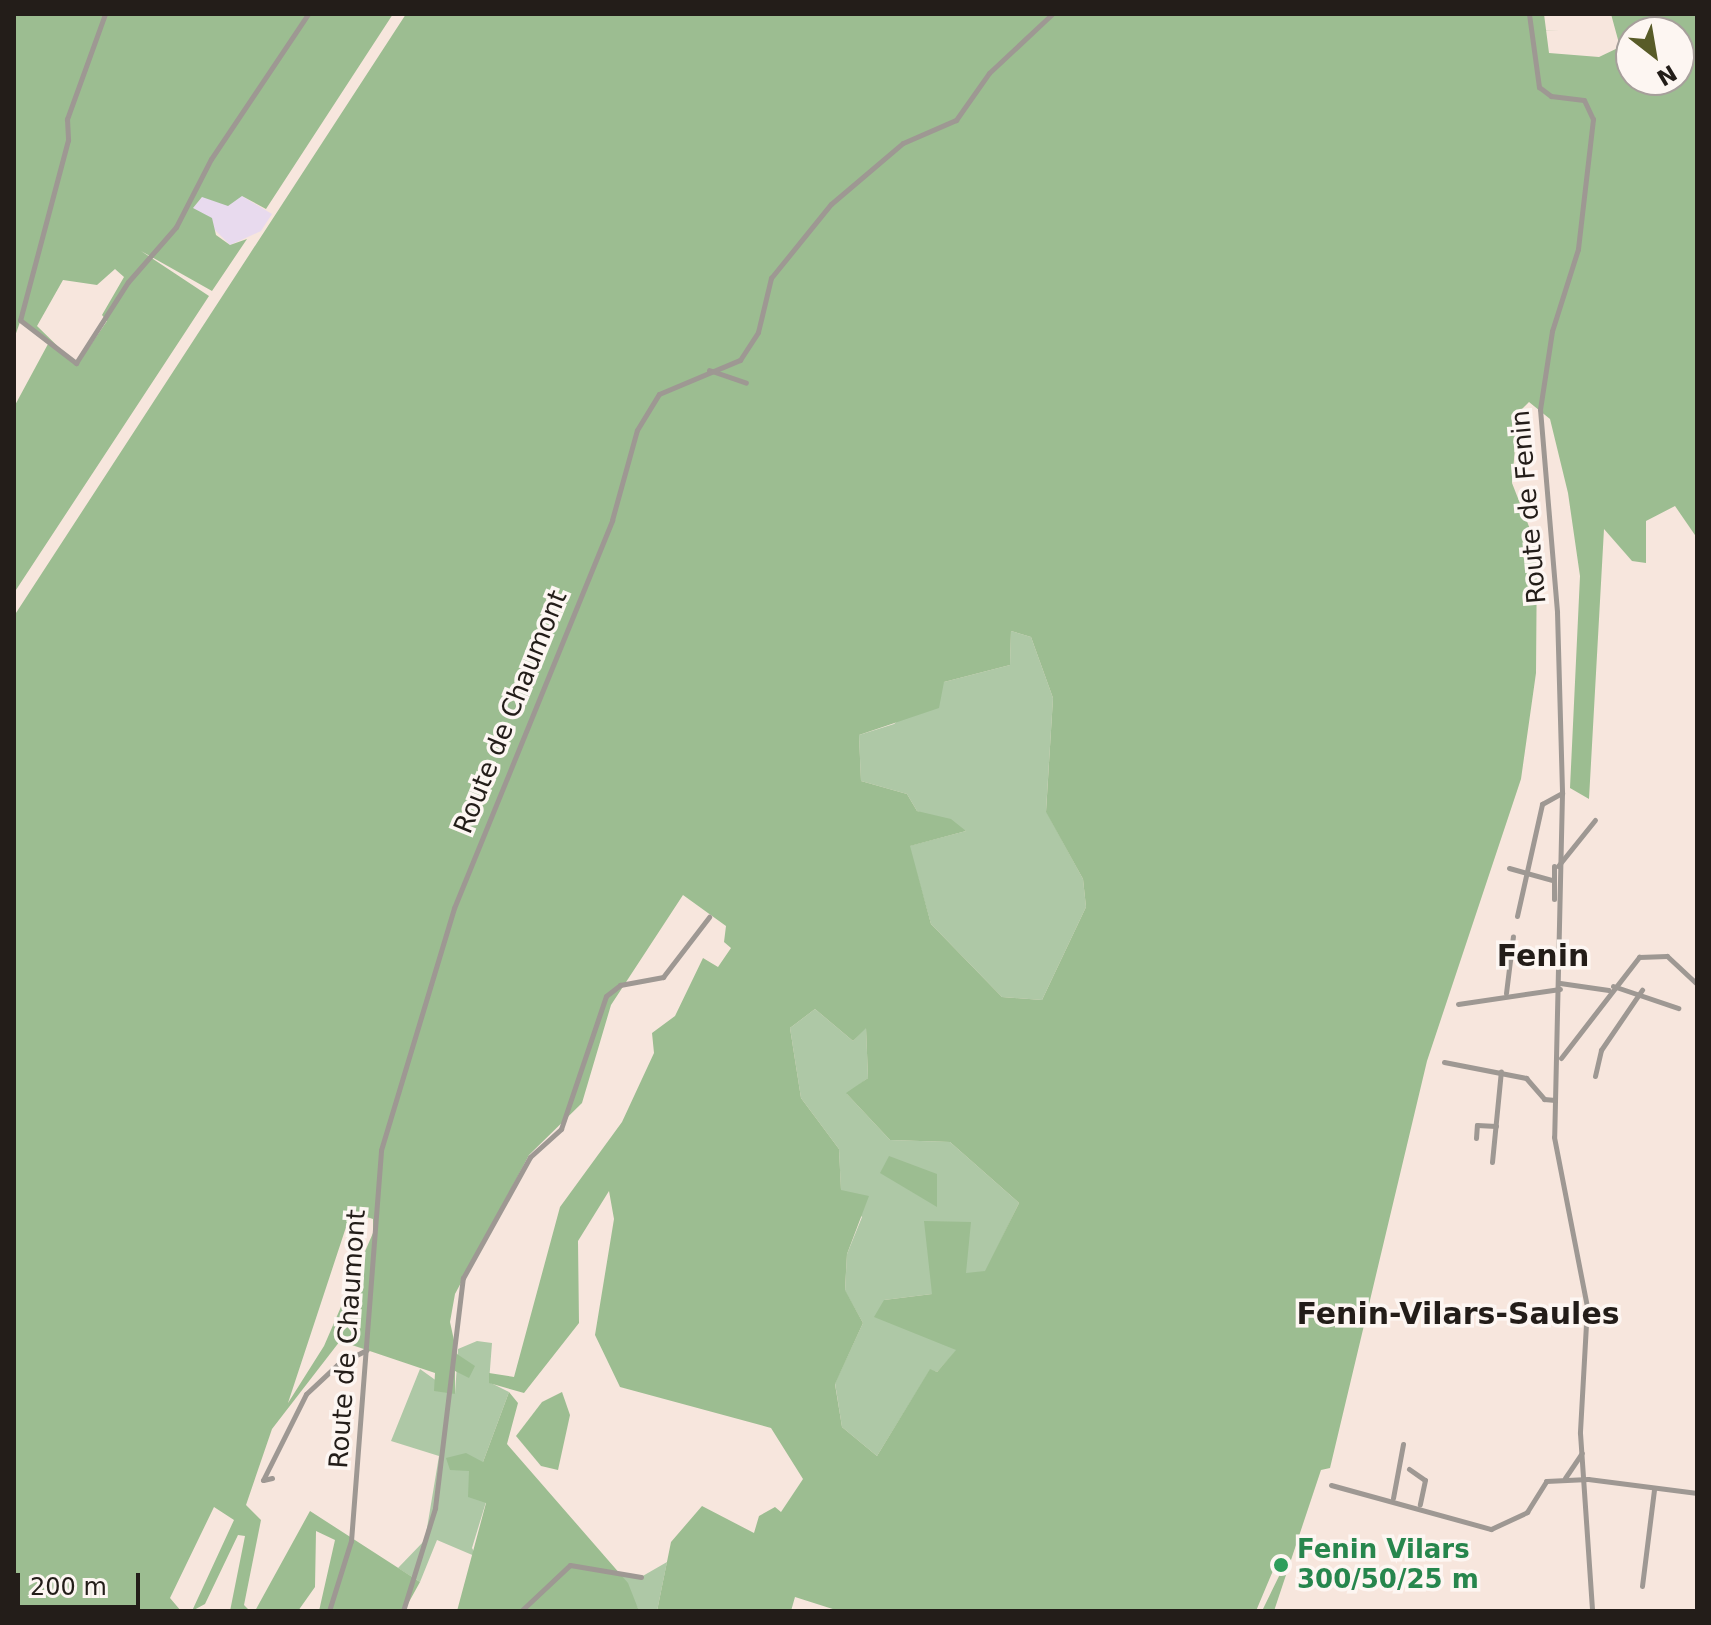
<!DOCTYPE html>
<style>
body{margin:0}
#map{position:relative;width:1711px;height:1625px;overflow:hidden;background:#f7e6dd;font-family:"DejaVu Sans",sans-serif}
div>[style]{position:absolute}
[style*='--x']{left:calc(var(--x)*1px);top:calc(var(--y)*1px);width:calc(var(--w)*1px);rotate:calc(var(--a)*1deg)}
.industrial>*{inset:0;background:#e8daee}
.green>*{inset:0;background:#aec8a6}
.forest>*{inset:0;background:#9cbd91}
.minor>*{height:5px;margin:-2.5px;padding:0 2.5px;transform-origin:2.5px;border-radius:2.5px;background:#9e9893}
.dots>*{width:22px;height:22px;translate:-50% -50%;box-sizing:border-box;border:4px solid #fdf6f2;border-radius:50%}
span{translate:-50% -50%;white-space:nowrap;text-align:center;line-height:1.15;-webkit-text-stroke:7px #fdf6f2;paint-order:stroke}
.street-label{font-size:26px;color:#231d19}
.leisure-label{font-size:26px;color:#27864d;font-weight:700}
.left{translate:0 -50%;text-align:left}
.quarter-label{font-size:30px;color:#231d19;font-weight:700}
.frame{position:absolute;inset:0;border:16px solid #231d19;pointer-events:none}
.north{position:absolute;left:1615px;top:16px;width:80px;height:80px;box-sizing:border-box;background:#fdf6f2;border:2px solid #a69f9b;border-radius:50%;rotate:149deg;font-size:22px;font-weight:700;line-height:32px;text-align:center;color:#231d19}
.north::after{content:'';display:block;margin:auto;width:28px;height:36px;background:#585b28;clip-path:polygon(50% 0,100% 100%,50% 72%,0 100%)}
.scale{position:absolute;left:16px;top:1573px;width:124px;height:36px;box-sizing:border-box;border:4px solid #231d19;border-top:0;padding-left:10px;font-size:24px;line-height:28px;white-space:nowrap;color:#231d19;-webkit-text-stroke:6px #fdf6f2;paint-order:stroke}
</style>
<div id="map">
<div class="industrial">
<i style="clip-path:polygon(242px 196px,272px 214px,261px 231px,230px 245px,193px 208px,202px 197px)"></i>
</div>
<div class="green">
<i style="clip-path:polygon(1011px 631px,1031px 637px,1053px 698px,1046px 811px,1083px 879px,1086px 907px,1042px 1000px,1002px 997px,931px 924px,909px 846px,966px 831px,917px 811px,907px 794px,861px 781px,859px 735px,894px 724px,944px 682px,1010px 665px)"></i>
<i style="clip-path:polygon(815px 1009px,853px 1041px,866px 1027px,868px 1078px,847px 1094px,890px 1140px,950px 1142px,1019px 1203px,986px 1271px,932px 1294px,884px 1300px,957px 1350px,937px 1372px,930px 1370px,877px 1456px,842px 1427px,835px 1383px,863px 1323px,845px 1291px,847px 1254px,862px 1217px,841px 1191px,839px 1149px,801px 1098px,790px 1028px)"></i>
<i style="clip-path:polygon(477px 1341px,492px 1343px,489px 1382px,509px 1392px,483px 1462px,470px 1471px,486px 1502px,472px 1548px,477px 1557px,437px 1540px,420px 1582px,398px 1568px,425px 1540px,439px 1456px,391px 1441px,420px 1369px,455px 1394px,458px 1349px)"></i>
<i style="clip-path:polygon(667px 1562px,657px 1611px,639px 1611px,622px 1576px,641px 1577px)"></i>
</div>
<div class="forest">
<i style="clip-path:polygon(evenodd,14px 14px,393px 14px,266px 209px,242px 196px,228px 206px,202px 197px,193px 208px,212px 218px,216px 235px,230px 245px,247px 239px,212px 291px,141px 251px,209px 296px,14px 593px,14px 407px,48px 344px,20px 322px,14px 339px,14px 14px,115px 269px,124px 277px,102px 315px,107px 321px,77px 365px,37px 326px,63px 280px,97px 285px,115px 269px)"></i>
<i style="clip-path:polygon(evenodd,406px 14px,1544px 14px,1549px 53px,1599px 57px,1620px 47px,1611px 14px,1697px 14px,1697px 538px,1675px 506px,1646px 521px,1646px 563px,1632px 561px,1604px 529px,1589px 799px,1570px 788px,1580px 576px,1568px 493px,1550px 419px,1529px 402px,1518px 413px,1512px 483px,1537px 547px,1536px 673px,1521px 779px,1427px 1061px,1330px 1468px,1321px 1470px,1274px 1611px,1262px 1611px,1282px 1570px,1275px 1566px,1256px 1611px,839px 1611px,795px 1597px,791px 1611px,657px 1611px,671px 1542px,702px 1506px,754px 1533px,759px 1516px,775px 1507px,781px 1512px,803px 1479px,771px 1428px,620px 1387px,595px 1335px,614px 1219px,609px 1191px,578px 1241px,579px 1323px,524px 1393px,489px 1383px,489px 1373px,514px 1377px,560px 1207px,622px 1122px,654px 1053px,652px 1033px,675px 1016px,703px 958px,718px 967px,731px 948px,724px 942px,726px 926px,683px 895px,611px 1005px,582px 1103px,529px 1155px,455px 1294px,450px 1322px,457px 1354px,475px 1366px,469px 1378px,455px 1371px,455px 1394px,434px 1391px,435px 1373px,340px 1341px,272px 1429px,246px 1505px,261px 1520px,244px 1605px,250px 1611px,230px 1611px,245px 1536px,238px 1535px,205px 1604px,192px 1611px,234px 1520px,214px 1507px,170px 1598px,181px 1611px,14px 1611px,14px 616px,406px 14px,1631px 32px,1679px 32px,1679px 80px,1631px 80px,1631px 32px,406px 14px,1011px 631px,1031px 637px,1053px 698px,1046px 812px,1083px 879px,1086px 907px,1042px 1000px,1002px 997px,931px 924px,910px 846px,966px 831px,951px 819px,917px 811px,907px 794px,861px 781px,859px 735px,939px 708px,944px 682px,1010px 665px,1011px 631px,406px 14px,815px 1009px,853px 1041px,866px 1028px,868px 1078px,846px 1093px,890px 1140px,950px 1142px,1019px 1203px,985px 1271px,966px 1273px,971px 1222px,924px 1221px,932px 1294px,884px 1300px,874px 1317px,956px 1350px,937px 1372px,930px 1369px,877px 1456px,842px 1427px,835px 1384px,863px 1323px,845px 1290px,847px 1254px,869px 1196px,841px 1190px,839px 1149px,801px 1098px,790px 1028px,815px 1009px,406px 14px,351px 1212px,373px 1219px,373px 1233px,324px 1346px,288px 1403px,351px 1212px)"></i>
<i style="clip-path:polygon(889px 1156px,937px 1174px,937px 1207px,880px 1173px)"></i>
<i style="clip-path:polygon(509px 1392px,518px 1403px,507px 1444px,628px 1583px,639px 1611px,457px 1611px,486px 1503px,468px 1497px,469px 1471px,450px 1470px,446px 1458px,466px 1453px,483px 1462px)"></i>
<i style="clip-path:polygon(562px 1392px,570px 1415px,558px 1470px,541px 1466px,516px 1436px,542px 1402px)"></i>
<i style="clip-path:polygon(310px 1511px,420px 1582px,404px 1611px,319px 1611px,335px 1540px,316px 1531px,315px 1587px,298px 1611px,255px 1611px)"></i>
</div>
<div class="minor">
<i style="--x:105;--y:14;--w:112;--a:109.9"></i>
<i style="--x:67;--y:119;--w:21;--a:87"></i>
<i style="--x:68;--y:140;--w:186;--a:104.9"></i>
<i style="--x:20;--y:320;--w:71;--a:37.5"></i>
<i style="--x:76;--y:363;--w:96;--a:-57.3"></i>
<i style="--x:128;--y:282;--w:73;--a:-48.9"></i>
<i style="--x:176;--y:227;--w:76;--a:-62.8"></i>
<i style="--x:211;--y:159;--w:174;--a:-56.2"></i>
<i style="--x:1529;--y:14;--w:74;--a:82.2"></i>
<i style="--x:1539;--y:87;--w:15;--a:37"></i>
<i style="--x:1551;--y:96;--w:33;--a:7"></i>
<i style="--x:1584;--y:100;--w:21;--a:65"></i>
<i style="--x:1593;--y:119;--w:131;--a:96.6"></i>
<i style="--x:1578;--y:249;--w:86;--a:107.6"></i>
<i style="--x:1552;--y:331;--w:79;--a:98.7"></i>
<i style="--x:1540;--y:409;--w:204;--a:85.2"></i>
<i style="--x:1557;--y:612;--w:181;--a:88.4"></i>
<i style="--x:1562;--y:793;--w:344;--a:91.3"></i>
<i style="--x:1554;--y:1137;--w:172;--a:79"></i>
<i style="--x:1587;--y:1306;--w:127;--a:93.2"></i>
<i style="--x:1580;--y:1433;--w:178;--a:86.1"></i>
<i style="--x:709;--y:370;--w:39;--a:19"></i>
<i style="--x:1554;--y:866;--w:33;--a:90"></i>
<i style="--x:1558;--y:866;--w:59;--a:-51.2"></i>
<i style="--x:1509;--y:868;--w:45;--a:15.6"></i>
<i style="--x:1517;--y:916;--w:115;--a:-77.4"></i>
<i style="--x:1542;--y:804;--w:23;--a:-29"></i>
<i style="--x:1560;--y:983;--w:49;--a:8.1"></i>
<i style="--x:1613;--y:986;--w:69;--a:18.7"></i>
<i style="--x:1506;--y:993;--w:57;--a:-83"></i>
<i style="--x:1458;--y:1004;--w:103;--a:-8.4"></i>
<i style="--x:1561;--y:1058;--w:128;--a:-52.3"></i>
<i style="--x:1639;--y:957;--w:28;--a:-2"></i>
<i style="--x:1667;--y:956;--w:41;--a:43"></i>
<i style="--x:1444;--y:1062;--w:84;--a:11"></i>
<i style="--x:1526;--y:1078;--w:28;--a:49"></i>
<i style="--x:1544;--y:1099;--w:11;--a:5"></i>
<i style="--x:1595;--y:1076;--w:27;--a:-77"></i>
<i style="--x:1601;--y:1050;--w:73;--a:-55.7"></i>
<i style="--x:1476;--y:1138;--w:13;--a:-86"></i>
<i style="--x:1477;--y:1125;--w:19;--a:3"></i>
<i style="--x:1492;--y:1162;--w:91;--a:-84.4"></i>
<i style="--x:1409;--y:1469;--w:19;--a:35"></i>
<i style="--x:1425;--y:1480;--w:25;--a:102"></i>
<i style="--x:272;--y:1478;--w:9;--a:167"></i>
<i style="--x:263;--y:1480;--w:96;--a:-63.4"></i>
<i style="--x:306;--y:1394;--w:42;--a:-43.1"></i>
<i style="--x:337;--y:1365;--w:33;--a:-27"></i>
<i style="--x:1565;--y:1478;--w:30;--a:-56"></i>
<i style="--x:1331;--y:1485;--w:166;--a:15.4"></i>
<i style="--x:1491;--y:1529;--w:40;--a:-25"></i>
<i style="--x:1527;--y:1512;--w:36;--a:-58"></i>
<i style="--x:1546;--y:1481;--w:42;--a:-2.7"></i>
<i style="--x:1588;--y:1479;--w:110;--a:7.3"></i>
<i style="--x:1393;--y:1498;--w:55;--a:-79.5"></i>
<i style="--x:1642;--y:1586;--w:98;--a:-82.9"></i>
<i style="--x:329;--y:1611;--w:73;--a:-72.6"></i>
<i style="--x:351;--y:1541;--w:392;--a:-85.6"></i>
<i style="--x:381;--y:1150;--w:253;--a:-73.2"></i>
<i style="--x:454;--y:908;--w:419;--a:-67.8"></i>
<i style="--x:612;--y:520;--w:93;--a:-74.5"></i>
<i style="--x:637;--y:430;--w:42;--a:-58.6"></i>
<i style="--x:659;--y:394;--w:88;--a:-22.8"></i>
<i style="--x:740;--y:360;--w:33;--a:-57"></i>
<i style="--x:758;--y:332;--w:56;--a:-76.5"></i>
<i style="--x:771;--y:278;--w:95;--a:-51"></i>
<i style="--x:831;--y:204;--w:94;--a:-40.3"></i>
<i style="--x:903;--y:143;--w:58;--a:-23.5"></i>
<i style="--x:956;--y:120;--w:57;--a:-54.9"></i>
<i style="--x:989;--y:73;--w:86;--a:-43.1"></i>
<i style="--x:403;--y:1611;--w:108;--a:-72.7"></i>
<i style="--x:435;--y:1508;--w:232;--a:-83.1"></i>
<i style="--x:463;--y:1278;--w:138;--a:-61"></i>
<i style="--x:530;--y:1157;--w:42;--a:-42.1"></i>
<i style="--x:561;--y:1129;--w:140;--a:-71.3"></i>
<i style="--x:606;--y:996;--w:18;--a:-38"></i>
<i style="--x:620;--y:985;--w:44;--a:-10.5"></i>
<i style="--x:663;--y:977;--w:76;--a:-52.5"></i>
<i style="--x:521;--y:1611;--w:67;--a:-43.2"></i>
<i style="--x:570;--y:1565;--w:72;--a:9.6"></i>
</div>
<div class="dots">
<i style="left:1281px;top:1565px;background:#2e9e5b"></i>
</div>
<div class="street-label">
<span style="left:1529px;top:507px;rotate:-95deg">Route de Fenin</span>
<span style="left:511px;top:712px;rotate:-68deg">Route de Chaumont</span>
<span style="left:348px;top:1339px;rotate:-86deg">Route de Chaumont</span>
</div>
<div class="leisure-label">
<span class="left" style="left:1297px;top:1565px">Fenin Vilars<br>300/50/25 m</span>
</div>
<div class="quarter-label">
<span style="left:1543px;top:956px">Fenin</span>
<span style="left:1458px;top:1314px">Fenin-Vilars-Saules</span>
</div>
<div class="frame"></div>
<div class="north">N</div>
<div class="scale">200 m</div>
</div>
